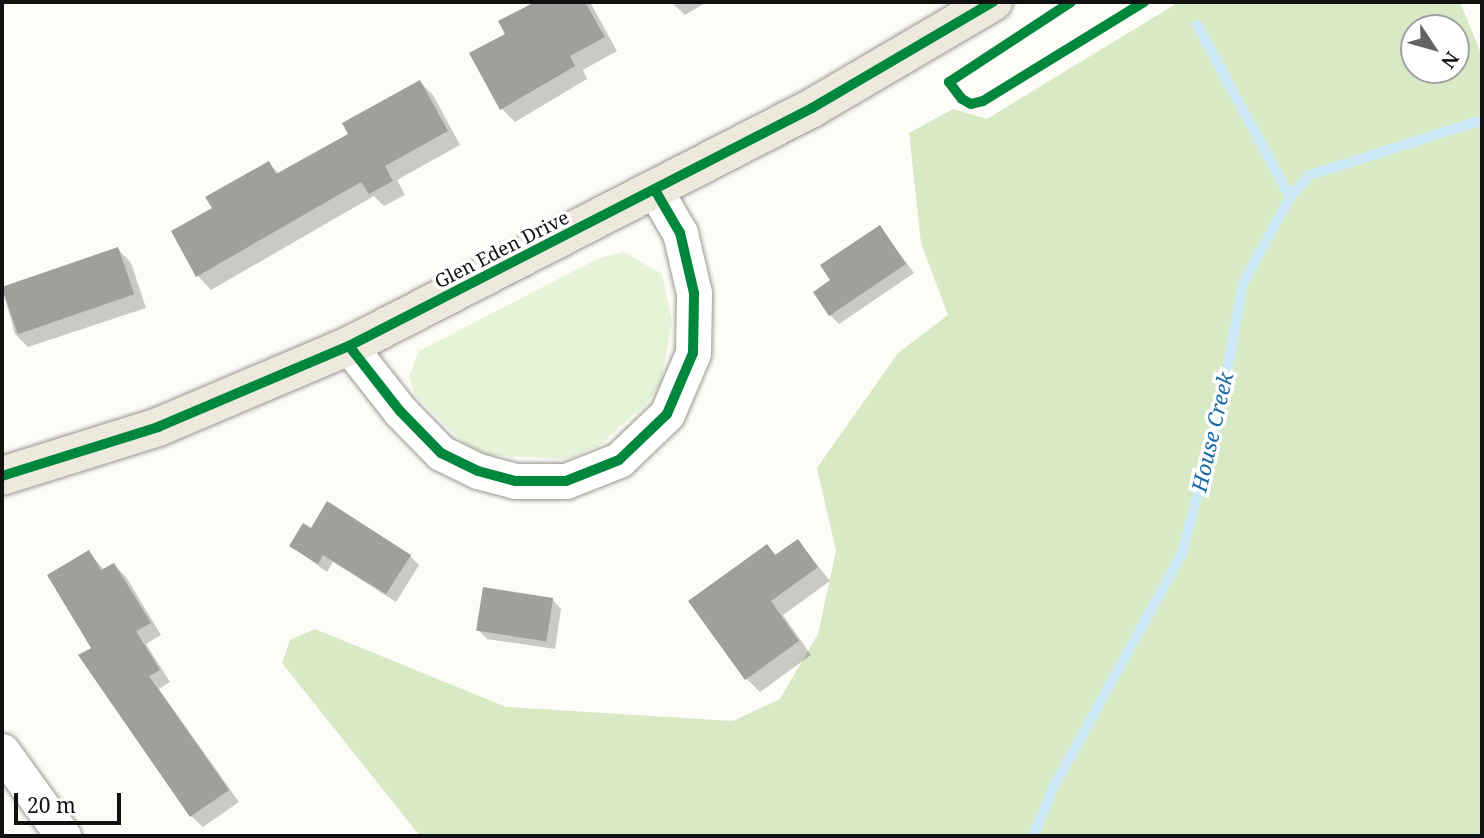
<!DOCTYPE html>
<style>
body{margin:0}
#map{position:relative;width:1484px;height:838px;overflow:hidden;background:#fdfcf7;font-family:"Noto Serif",serif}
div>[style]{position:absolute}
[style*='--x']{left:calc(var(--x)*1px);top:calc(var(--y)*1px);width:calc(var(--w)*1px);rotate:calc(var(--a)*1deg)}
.green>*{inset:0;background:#e7f3d7}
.forest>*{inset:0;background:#d8eac5}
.shadow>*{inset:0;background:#0003}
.stream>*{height:10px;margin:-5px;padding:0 5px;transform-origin:5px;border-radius:5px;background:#cde8f7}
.building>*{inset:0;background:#a19f9c;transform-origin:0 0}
.roads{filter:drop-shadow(0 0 2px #979795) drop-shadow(0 0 2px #979795)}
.minor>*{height:35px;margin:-17.5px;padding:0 17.5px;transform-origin:17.5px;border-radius:17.5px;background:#fffffe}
.major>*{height:38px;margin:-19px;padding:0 19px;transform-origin:19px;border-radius:19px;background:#ede9dc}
.cycleway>*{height:10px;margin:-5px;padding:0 5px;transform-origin:5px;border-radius:5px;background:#00873e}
span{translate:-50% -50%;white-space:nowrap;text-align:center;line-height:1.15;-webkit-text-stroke:7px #fff;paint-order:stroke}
.street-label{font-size:19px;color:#111}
.water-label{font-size:21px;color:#1768a6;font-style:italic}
.frame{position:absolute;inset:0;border:4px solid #111;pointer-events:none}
.north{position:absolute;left:1400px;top:14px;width:70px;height:70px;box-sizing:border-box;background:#fff;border:2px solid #a0a0a0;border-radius:50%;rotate:126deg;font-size:19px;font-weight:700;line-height:28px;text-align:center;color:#111}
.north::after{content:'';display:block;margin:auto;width:24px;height:32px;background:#646362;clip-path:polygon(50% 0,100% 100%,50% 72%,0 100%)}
.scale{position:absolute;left:14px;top:793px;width:107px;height:32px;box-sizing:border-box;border:4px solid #111;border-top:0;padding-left:9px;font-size:21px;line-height:24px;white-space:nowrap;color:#111;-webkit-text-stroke:5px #fff;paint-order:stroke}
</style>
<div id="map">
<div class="green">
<i style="clip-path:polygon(624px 252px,662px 274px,672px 322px,661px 384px,646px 404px,601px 444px,573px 457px,558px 459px,485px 455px,466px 445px,415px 395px,409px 377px,419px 351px,599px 258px)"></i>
</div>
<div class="forest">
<i style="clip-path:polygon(evenodd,1179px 2px,1460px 2px,1482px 56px,1482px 836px,420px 836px,282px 663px,290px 640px,315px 629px,506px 707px,733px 721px,780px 699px,818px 634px,836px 551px,817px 468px,898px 353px,948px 315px,921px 243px,909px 133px,953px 109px,987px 119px,1179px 2px,1414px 28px,1456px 28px,1456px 70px,1414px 70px,1414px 28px)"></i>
</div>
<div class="shadow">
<i style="clip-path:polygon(538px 2px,590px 2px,617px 51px,583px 70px,587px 79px,515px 122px,502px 109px,471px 54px,508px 35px,501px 22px)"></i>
<i style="clip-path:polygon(671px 2px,707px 2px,685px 15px)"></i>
<i style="clip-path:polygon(420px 82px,433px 95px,460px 145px,397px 180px,405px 195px,384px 206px,374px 196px,211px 290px,198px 276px,173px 232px,214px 209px,269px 163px,279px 174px,350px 135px)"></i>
<i style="clip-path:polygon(880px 227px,914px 273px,839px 324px,830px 315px,833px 281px)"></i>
<i style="clip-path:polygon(118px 249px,131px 263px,146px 308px,28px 347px,15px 334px,2px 288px)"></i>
<i style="clip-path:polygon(798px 541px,830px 581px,783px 615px,811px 655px,760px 692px,747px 679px,767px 546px,777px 556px)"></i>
<i style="clip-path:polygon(291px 546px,410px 556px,419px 565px,396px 602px,333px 562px,327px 572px)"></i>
<i style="clip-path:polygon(89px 552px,105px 571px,114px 565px,126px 577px,161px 635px,146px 644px,170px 682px,159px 689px,239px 802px,203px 827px,191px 816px,93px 648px)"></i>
<i style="clip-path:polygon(552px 599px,561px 609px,555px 649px,487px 639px,478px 630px)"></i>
</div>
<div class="stream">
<i style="--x:1197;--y:25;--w:196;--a:61.6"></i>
<i style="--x:1033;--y:836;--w:52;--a:-67.4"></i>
<i style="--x:1053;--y:788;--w:268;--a:-61.2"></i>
<i style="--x:1182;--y:553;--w:152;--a:-75.1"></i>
<i style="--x:1221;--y:406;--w:125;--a:-79.9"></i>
<i style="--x:1243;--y:283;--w:98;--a:-61.3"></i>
<i style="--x:1290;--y:197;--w:30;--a:-48"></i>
<i style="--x:1310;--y:175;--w:181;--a:-17.7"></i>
</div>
<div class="building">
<i style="clip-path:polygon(535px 2px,585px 2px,605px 37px,570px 56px,575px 66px,500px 110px,469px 53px,505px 34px,498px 21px)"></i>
<i style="clip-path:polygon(420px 80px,448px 131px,385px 166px,393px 181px,369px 194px,361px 182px,196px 277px,171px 231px,212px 208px,205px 197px,269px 161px,276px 174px,348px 134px,342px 123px)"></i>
<i style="clip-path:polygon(880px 225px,906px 264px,829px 316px,813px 292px,830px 280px,820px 265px)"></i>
<i style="left:118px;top:247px;width:50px;height:123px;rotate:71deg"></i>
<i style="clip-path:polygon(327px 501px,411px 555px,386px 594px,323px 555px,318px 564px,289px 546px,303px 523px,311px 528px)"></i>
<i style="clip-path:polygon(798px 539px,818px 567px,771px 601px,799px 641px,745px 680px,688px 601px,767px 544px,775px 555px)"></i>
<i style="clip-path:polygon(89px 550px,101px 570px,114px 563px,151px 623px,136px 631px,160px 670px,149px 676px,229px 790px,190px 817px,78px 655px,91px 648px,47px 575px)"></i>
<i style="left:483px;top:587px;width:71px;height:44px;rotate:9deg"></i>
</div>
<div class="roads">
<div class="minor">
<i style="--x:349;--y:346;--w:83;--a:51.9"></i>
<i style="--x:400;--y:411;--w:59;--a:45.7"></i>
<i style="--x:441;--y:453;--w:41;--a:25.9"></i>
<i style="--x:478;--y:471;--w:39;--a:15"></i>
<i style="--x:516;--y:481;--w:50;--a:0"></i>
<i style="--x:566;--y:481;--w:57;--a:-21.6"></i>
<i style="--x:619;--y:460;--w:66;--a:-43.8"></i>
<i style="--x:667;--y:414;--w:66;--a:-66.9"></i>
<i style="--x:693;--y:353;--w:60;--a:-89"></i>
<i style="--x:694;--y:293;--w:62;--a:-103.1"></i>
<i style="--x:680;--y:233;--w:48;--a:-120.3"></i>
<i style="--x:2;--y:751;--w:105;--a:54.3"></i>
</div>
<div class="major">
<i style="--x:2;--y:476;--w:164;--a:-17.4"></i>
<i style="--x:158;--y:427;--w:207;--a:-23"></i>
<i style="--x:349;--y:346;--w:521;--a:-27.2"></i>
<i style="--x:812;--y:108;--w:210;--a:-30.4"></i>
</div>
</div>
<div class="cycleway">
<i style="--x:1071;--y:2;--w:146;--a:146.7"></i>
<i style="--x:949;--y:82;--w:21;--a:53"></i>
<i style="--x:962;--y:99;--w:10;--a:29"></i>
<i style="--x:971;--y:104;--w:12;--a:-14"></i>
<i style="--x:983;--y:101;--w:189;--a:-31.6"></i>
<i style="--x:349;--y:346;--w:83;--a:51.9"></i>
<i style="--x:400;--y:411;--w:59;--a:45.7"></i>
<i style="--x:441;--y:453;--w:41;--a:25.9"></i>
<i style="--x:478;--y:471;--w:39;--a:15"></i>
<i style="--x:516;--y:481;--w:50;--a:0"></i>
<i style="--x:566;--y:481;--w:57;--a:-21.6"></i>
<i style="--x:619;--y:460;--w:66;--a:-43.8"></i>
<i style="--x:667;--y:414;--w:66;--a:-66.9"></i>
<i style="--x:693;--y:353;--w:60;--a:-89"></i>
<i style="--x:694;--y:293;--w:62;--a:-103.1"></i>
<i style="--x:680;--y:233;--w:48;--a:-120.3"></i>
<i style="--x:2;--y:476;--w:164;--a:-17.4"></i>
<i style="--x:158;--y:427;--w:207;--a:-23"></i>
<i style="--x:349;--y:346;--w:521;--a:-27.2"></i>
<i style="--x:812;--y:108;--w:210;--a:-30.4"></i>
</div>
<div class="street-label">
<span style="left:502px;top:250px;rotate:-27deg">Glen Eden Drive</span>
</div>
<div class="water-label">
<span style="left:1212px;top:432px;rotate:-77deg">House Creek</span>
</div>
<div class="frame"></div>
<div class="north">N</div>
<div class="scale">20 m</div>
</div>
